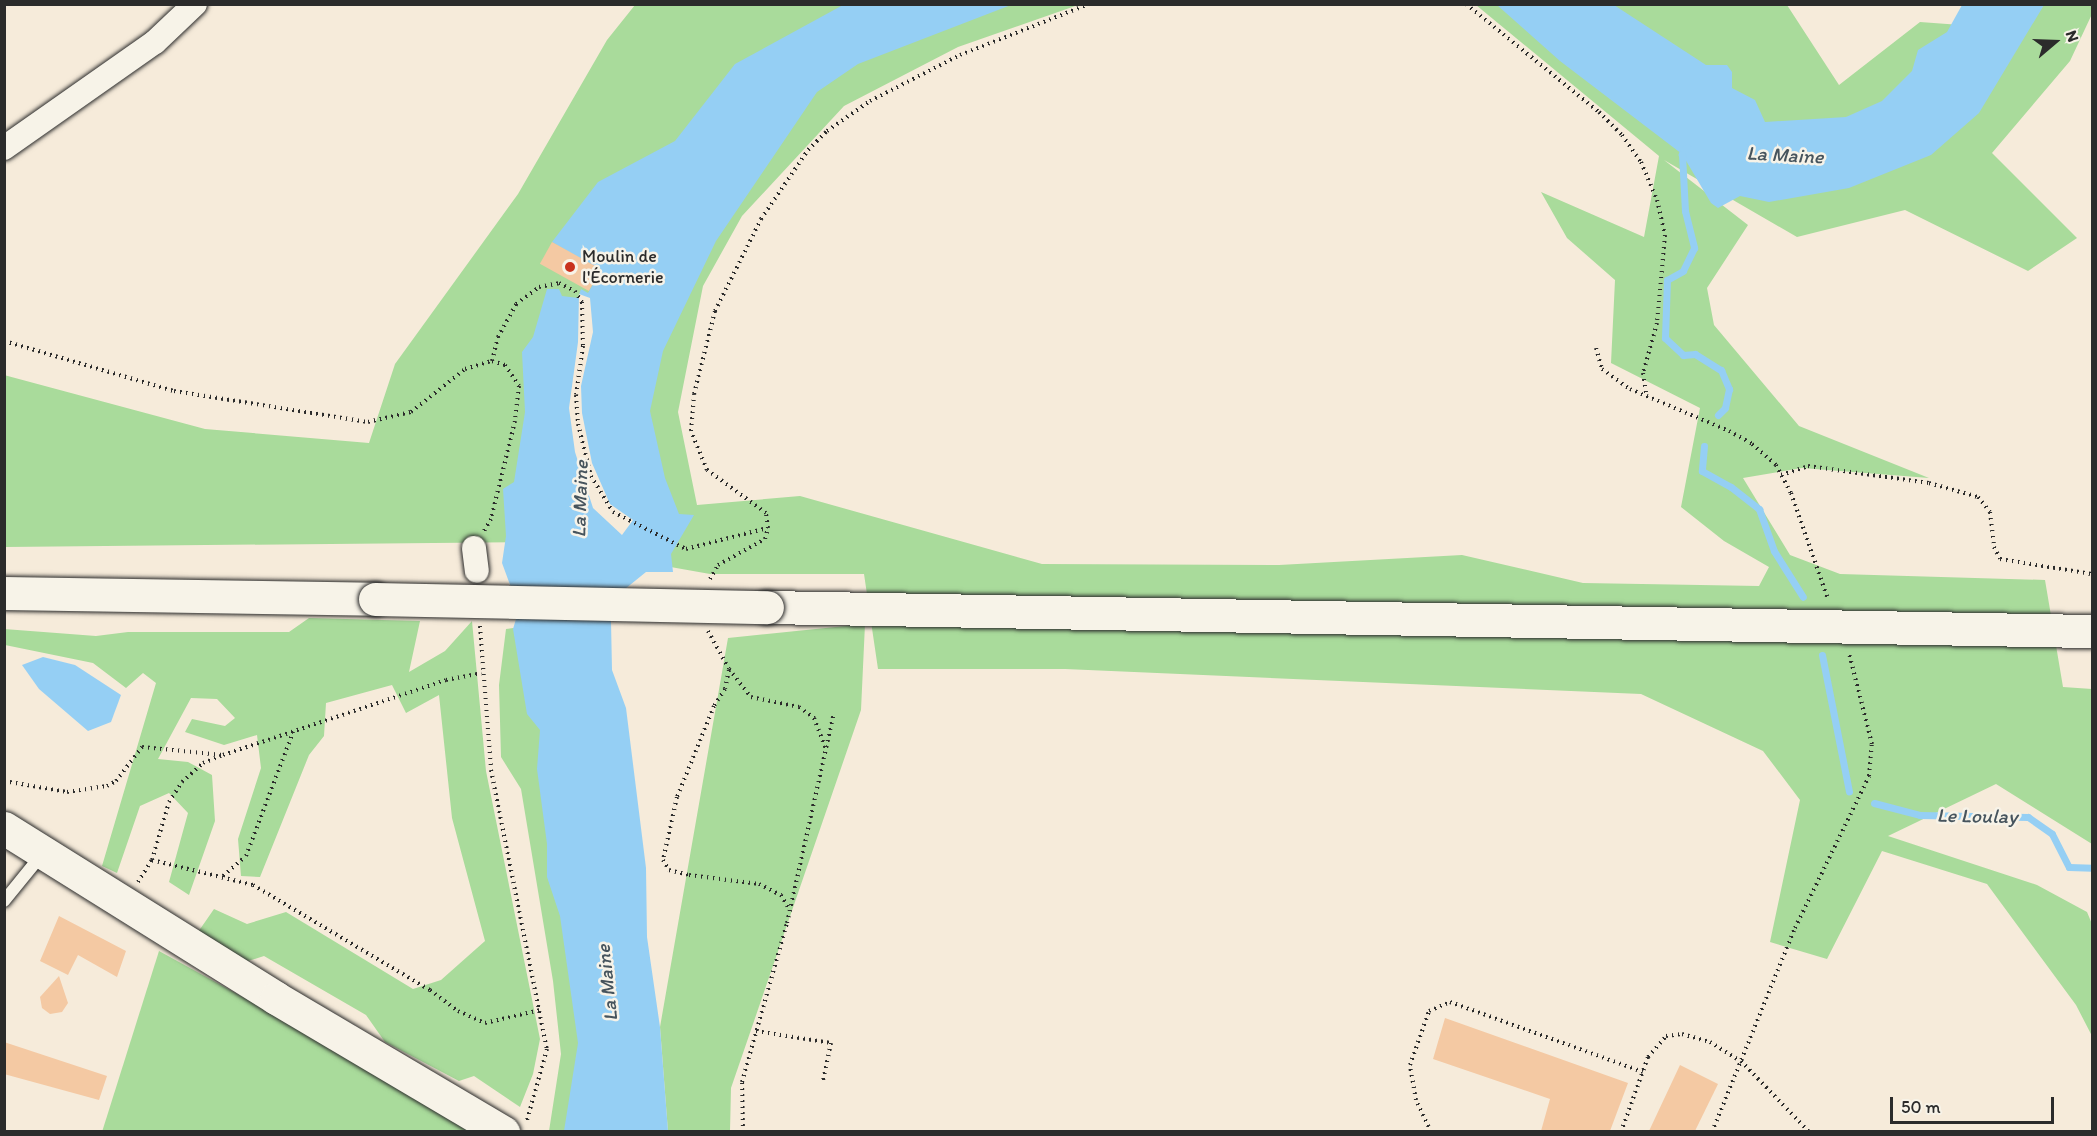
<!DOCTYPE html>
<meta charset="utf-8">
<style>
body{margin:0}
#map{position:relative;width:2097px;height:1136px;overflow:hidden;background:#f6ebda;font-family:Itim,sans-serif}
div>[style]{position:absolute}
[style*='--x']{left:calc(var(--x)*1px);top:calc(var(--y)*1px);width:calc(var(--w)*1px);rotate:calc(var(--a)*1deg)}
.green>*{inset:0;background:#a9db9b}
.water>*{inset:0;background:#95cff4}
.pier>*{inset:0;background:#f6ebda}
.stream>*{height:7px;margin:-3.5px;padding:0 3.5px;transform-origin:3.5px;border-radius:3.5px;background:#95cff4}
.building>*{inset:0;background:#f4c9a3;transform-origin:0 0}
.path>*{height:4px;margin-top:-2px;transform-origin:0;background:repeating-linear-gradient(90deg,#2b2b2b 0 1.5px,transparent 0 6px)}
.roads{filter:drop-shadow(0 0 2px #2b2b2b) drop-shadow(0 0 2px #2b2b2b)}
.lane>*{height:12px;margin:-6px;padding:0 6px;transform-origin:6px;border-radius:6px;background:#f7f3e8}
.street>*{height:24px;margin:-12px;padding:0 12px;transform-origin:12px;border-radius:12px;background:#f7f3e8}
.secondary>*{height:33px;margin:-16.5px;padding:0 16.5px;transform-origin:16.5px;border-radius:16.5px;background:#f7f3e8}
.primary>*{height:33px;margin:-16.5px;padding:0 16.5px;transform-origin:16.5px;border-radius:16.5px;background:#f7f3e8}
.bridges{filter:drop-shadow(0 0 2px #2b2b2b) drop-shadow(0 0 2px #2b2b2b)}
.primary-bridge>*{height:33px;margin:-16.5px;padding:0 16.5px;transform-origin:16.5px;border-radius:16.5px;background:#f7f3e8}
.dots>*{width:16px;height:16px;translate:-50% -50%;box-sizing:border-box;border:3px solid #f7f3e8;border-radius:50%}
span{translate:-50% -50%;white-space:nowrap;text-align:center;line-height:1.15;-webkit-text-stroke:5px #f7f3e8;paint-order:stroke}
.poi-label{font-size:18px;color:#2b2b2b}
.left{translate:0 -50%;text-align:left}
.water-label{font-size:20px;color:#46545d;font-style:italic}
.frame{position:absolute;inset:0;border:6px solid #2b2b2b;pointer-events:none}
.north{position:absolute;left:2025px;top:12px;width:60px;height:60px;-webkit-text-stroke:4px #f7f3e8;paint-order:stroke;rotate:71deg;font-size:16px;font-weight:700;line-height:24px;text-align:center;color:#2b2b2b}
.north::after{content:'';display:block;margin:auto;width:21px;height:27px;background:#2b2b2b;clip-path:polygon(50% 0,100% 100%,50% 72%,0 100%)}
.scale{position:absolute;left:1890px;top:1097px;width:164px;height:27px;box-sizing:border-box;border:3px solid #2b2b2b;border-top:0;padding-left:8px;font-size:18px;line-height:21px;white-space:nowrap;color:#2b2b2b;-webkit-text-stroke:4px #f7f3e8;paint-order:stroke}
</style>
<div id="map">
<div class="green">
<i style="clip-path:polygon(635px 5px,1078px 5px,958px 47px,844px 106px,742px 216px,703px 286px,678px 412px,697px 505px,800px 496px,1042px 564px,1279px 565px,1462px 555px,1583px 583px,1759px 586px,1769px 567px,1724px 541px,1681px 507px,1700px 408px,1611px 363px,1615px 280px,1567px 238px,1541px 192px,1644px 237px,1659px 156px,1476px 5px,1787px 5px,1839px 85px,1920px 22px,2015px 29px,2024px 5px,2092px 5px,2092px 14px,2070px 61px,1992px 153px,2077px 238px,2028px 271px,1905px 210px,1797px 237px,1664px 160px,1748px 225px,1707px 288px,1714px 325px,1799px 426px,1929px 478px,1802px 468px,1743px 478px,1790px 555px,1840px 574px,2045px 580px,2063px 687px,2092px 689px,2092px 844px,1996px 784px,1888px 836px,2037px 885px,2087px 912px,2092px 924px,2092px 1036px,2076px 1005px,1987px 884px,1882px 851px,1827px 959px,1770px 942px,1800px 800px,1763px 751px,1641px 694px,1065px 669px,878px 669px,864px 574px,710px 574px,530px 542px,5px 547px,4px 375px,205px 429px,369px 443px,395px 364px,518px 194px,607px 40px)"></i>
<i style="clip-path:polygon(309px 618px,420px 621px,409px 672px,445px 651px,472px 621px,486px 771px,540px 1039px,533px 1074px,520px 1107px,474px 1076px,459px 1081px,385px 1042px,366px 1015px,264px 956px,248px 961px,196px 935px,214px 909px,247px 924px,286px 912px,413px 989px,441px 980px,485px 941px,452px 818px,439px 695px,406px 713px,392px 685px,326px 703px,324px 736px,309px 755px,260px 877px,241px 876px,238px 839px,261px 768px,257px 735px,224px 745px,185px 732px,192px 719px,225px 726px,235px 718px,217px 699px,191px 698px,158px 759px,188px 762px,212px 775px,215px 821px,189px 895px,169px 882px,188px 813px,169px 793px,140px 806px,117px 873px,102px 866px,156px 683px,143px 673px,126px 688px,93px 663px,5px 645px,4px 629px,96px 636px,128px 632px,289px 632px)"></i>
<i style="clip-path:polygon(865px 624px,861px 710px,731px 1088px,730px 1131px,668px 1132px,660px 1027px,728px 638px)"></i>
<i style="clip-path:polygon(527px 626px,585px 1021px,578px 1131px,549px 1131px,561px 1054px,553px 981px,521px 789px,501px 757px,499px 685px,506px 629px)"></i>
<i style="clip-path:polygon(159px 951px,487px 1131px,102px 1132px)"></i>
</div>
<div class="water">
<i style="clip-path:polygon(843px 5px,1011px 5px,858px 64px,817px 92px,716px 241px,663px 351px,650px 411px,665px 478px,679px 514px,694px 515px,671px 554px,673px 572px,646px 572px,625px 589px,611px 621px,612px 670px,626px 708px,646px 868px,647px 937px,660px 1027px,668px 1131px,564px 1131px,578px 1043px,560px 916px,547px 877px,547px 844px,537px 769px,540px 730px,527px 714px,513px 629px,519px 609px,502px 563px,506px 536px,503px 489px,514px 482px,525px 412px,522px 352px,533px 337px,547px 289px,559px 289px,562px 296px,578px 298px,581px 289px,588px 293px,601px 270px,552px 242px,598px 182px,675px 141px,735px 64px)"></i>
<i style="clip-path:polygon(1497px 5px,1614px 5px,1706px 65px,1727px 65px,1732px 72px,1732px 88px,1755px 100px,1765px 122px,1846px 117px,1882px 101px,1912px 71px,1918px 50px,1947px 32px,1962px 5px,2044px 5px,1979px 113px,1931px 155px,1849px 188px,1769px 202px,1740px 196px,1718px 208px,1711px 203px,1682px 154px,1560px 61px)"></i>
<i style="clip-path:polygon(43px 657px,75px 665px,121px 695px,111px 722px,88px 731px,39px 689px,22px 665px)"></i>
</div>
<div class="pier">
<i style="clip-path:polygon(579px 294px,590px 298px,593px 332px,581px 386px,582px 413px,592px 463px,610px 504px,633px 520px,622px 535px,593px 508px,575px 452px,569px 408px,578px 342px)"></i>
</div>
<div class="stream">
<i style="--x:1687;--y:147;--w:9;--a:126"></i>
<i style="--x:1682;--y:154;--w:57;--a:87"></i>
<i style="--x:1685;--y:211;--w:38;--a:76"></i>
<i style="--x:1694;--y:248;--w:25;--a:116"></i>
<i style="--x:1683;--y:271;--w:18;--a:151"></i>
<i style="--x:1667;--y:280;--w:58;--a:92"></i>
<i style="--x:1665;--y:338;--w:25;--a:43"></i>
<i style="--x:1683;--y:355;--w:12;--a:-5"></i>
<i style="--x:1695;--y:354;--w:31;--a:32"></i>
<i style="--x:1721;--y:370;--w:21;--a:67"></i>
<i style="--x:1729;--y:389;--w:19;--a:102"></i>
<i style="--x:1725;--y:408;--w:10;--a:135"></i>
<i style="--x:1704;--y:446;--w:25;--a:95"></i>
<i style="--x:1702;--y:471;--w:33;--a:29"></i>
<i style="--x:1731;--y:487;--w:36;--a:38"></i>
<i style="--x:1759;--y:509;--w:45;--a:70.3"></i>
<i style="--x:1774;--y:551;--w:54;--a:57.8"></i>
<i style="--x:1822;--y:655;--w:139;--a:78.8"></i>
<i style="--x:1874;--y:803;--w:48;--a:14.6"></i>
<i style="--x:1920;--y:815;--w:108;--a:1.1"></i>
<i style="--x:2028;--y:817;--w:29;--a:35"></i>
<i style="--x:2052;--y:834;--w:37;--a:63"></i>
<i style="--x:2069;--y:867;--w:23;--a:2"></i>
</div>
<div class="building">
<i style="left:552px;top:242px;width:56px;height:25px;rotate:29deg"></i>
<i style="clip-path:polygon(59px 916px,126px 951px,117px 977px,78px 955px,68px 975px,40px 961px)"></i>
<i style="clip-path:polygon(59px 976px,68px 1003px,62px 1012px,50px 1014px,42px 1008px,40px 997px)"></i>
<i style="clip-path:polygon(1445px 1018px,1628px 1083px,1610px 1131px,1541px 1131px,1550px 1099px,1433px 1059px)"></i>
<i style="clip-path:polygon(4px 1042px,107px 1076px,99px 1100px,4px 1074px)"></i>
<i style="clip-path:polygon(1680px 1065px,1718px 1084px,1695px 1131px,1649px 1131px)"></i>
</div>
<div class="path">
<i style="--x:1466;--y:4;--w:171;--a:39.1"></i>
<i style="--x:1599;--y:112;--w:33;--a:45"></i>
<i style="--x:1622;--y:135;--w:33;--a:55"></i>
<i style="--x:1641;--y:162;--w:41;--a:67.2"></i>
<i style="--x:1657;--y:200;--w:36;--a:77"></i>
<i style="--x:1665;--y:235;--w:88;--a:95.2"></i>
<i style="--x:1657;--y:323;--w:52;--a:105.6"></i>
<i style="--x:1643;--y:373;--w:24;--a:81"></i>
<i style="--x:4;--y:341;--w:177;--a:16.4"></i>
<i style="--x:174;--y:391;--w:196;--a:9.1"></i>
<i style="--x:368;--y:422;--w:44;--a:-13.1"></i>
<i style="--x:411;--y:412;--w:69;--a:-38.5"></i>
<i style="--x:465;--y:369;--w:28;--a:-17"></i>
<i style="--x:492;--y:361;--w:14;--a:17"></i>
<i style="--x:505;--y:365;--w:25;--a:56"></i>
<i style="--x:519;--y:386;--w:35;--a:97"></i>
<i style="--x:515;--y:421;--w:101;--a:103.8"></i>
<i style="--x:491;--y:519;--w:14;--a:120"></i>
<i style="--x:1596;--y:348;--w:22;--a:74"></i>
<i style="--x:1602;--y:369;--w:34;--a:36"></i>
<i style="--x:1630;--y:389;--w:108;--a:23"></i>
<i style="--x:1729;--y:431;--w:26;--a:29"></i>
<i style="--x:1752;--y:444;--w:32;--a:41"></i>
<i style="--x:1776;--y:465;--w:32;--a:62"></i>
<i style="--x:1791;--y:493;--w:112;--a:70.8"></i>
<i style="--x:492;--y:361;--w:25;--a:-76"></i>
<i style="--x:498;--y:337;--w:38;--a:-61"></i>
<i style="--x:516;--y:304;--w:29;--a:-36"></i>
<i style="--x:539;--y:287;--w:20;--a:-11"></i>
<i style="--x:559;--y:283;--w:18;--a:27"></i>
<i style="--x:575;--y:291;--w:13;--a:58"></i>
<i style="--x:582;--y:302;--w:44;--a:88.7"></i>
<i style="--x:583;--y:346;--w:49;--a:98.1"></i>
<i style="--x:576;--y:395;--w:29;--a:86"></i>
<i style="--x:578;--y:424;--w:54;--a:76"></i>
<i style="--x:591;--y:476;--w:42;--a:58.6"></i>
<i style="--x:613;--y:512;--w:82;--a:26.9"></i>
<i style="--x:686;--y:549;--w:84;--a:-14.5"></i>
<i style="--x:1781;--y:475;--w:28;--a:-18"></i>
<i style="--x:1808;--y:466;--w:122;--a:8"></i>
<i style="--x:1929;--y:483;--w:51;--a:15.9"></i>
<i style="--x:1978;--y:497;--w:19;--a:51"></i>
<i style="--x:1990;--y:512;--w:35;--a:83"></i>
<i style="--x:1994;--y:547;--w:13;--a:63"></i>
<i style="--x:2000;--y:559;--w:93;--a:9.3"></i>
<i style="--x:710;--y:579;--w:16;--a:-60"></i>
<i style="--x:718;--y:565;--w:54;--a:-29"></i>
<i style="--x:765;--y:539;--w:11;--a:-75"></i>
<i style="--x:768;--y:528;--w:15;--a:-98"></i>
<i style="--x:766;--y:513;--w:73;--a:-143.9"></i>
<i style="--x:707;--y:470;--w:42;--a:-112.3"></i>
<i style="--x:691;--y:431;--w:37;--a:-85"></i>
<i style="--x:694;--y:394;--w:86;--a:-75.8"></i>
<i style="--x:715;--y:311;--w:103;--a:-63.4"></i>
<i style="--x:761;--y:219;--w:83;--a:-55.7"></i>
<i style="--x:808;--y:150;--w:27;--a:-45"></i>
<i style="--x:827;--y:131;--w:52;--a:-34.9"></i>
<i style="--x:870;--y:101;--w:101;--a:-27.1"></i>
<i style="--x:960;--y:55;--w:139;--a:-21.6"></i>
<i style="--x:480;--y:626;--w:144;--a:85.6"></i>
<i style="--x:491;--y:770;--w:285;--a:78.7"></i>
<i style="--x:547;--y:1049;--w:74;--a:105.7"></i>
<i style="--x:708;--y:631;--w:43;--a:61.1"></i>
<i style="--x:729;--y:669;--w:36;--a:52"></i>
<i style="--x:751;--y:697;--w:49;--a:11.8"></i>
<i style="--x:799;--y:707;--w:19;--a:36"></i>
<i style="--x:814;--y:718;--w:33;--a:69"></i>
<i style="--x:729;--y:670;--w:19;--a:102"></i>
<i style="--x:725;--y:689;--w:20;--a:123"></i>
<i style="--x:714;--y:706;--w:98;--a:112.1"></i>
<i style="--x:677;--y:797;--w:65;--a:102.5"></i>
<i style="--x:663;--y:860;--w:12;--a:59"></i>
<i style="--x:669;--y:870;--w:21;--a:14"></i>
<i style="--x:689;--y:875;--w:71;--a:7.3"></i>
<i style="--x:759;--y:884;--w:25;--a:27"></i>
<i style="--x:781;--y:895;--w:14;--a:60"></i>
<i style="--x:4;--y:781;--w:64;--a:9.9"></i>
<i style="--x:67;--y:792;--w:40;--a:-8.5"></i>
<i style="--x:107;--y:786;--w:10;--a:-29"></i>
<i style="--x:116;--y:781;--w:43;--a:-52.6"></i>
<i style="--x:142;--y:747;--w:81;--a:5.6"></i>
<i style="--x:223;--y:755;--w:235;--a:-18.6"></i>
<i style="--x:446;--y:680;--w:36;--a:-11"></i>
<i style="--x:152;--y:860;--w:104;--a:13.9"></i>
<i style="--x:253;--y:885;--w:206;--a:30.7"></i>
<i style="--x:430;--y:990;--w:35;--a:37"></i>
<i style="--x:458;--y:1011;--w:30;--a:24"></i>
<i style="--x:485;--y:1023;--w:57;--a:-13.3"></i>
<i style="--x:223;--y:876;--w:30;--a:-41"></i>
<i style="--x:246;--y:856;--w:133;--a:-69.2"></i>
<i style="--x:138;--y:882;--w:26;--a:-58"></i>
<i style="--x:152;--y:860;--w:60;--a:-73.7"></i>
<i style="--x:169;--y:802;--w:24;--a:-57"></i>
<i style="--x:182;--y:782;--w:28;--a:-42"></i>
<i style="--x:203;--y:763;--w:22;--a:-22"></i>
<i style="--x:756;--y:1031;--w:76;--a:9.1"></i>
<i style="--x:831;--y:1043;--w:39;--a:102"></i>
<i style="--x:743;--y:1132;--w:50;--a:-91.1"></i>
<i style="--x:742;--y:1082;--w:165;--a:-74.2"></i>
<i style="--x:787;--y:923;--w:215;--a:-77.4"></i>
<i style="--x:1431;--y:1132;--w:35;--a:-115"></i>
<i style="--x:1416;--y:1100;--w:36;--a:-100"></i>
<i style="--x:1410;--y:1065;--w:57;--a:-70.6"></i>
<i style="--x:1429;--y:1011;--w:23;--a:-23"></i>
<i style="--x:1450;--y:1002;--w:205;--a:19.9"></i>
<i style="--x:1621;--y:1132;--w:80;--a:-70.2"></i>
<i style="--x:1648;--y:1057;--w:28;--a:-49"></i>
<i style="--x:1666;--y:1036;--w:16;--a:-7"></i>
<i style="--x:1682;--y:1034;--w:29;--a:16"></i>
<i style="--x:1710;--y:1042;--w:36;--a:32"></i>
<i style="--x:1741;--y:1061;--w:98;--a:46.2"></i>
<i style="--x:1712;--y:1132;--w:220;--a:-67.9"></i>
<i style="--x:1795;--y:928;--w:169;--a:-64"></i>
<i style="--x:1869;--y:776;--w:32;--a:-85"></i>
<i style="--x:1872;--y:744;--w:94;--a:-104.2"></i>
</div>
<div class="roads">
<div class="lane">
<i style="--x:4;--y:901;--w:62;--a:-50.9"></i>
</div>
<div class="street">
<i style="--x:4;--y:148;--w:184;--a:-35.1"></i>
<i style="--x:155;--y:42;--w:55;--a:-43.5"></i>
<i style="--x:474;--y:548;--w:23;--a:83"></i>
</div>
<div class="secondary">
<i style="--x:4;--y:828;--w:321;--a:32"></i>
<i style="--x:276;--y:998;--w:264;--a:30.6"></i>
</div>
<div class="primary">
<i style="--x:4;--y:593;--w:371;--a:0.9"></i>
<i style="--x:767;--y:607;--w:1325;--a:1.04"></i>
</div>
</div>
<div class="bridges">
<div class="primary-bridge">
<i style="--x:375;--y:599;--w:392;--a:1.2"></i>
</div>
</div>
<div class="dots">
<i style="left:570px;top:267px;background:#c8321e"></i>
</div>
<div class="poi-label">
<span class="left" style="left:582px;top:267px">Moulin de<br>l'Écornerie</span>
</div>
<div class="water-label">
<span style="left:1785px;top:155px;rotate:3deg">La Maine</span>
<span style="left:580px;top:499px;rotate:-88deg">La Maine</span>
<span style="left:1977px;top:816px;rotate:1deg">Le Loulay</span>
<span style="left:607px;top:983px;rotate:-96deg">La Maine</span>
</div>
<div class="frame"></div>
<div class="north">N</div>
<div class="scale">50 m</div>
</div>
